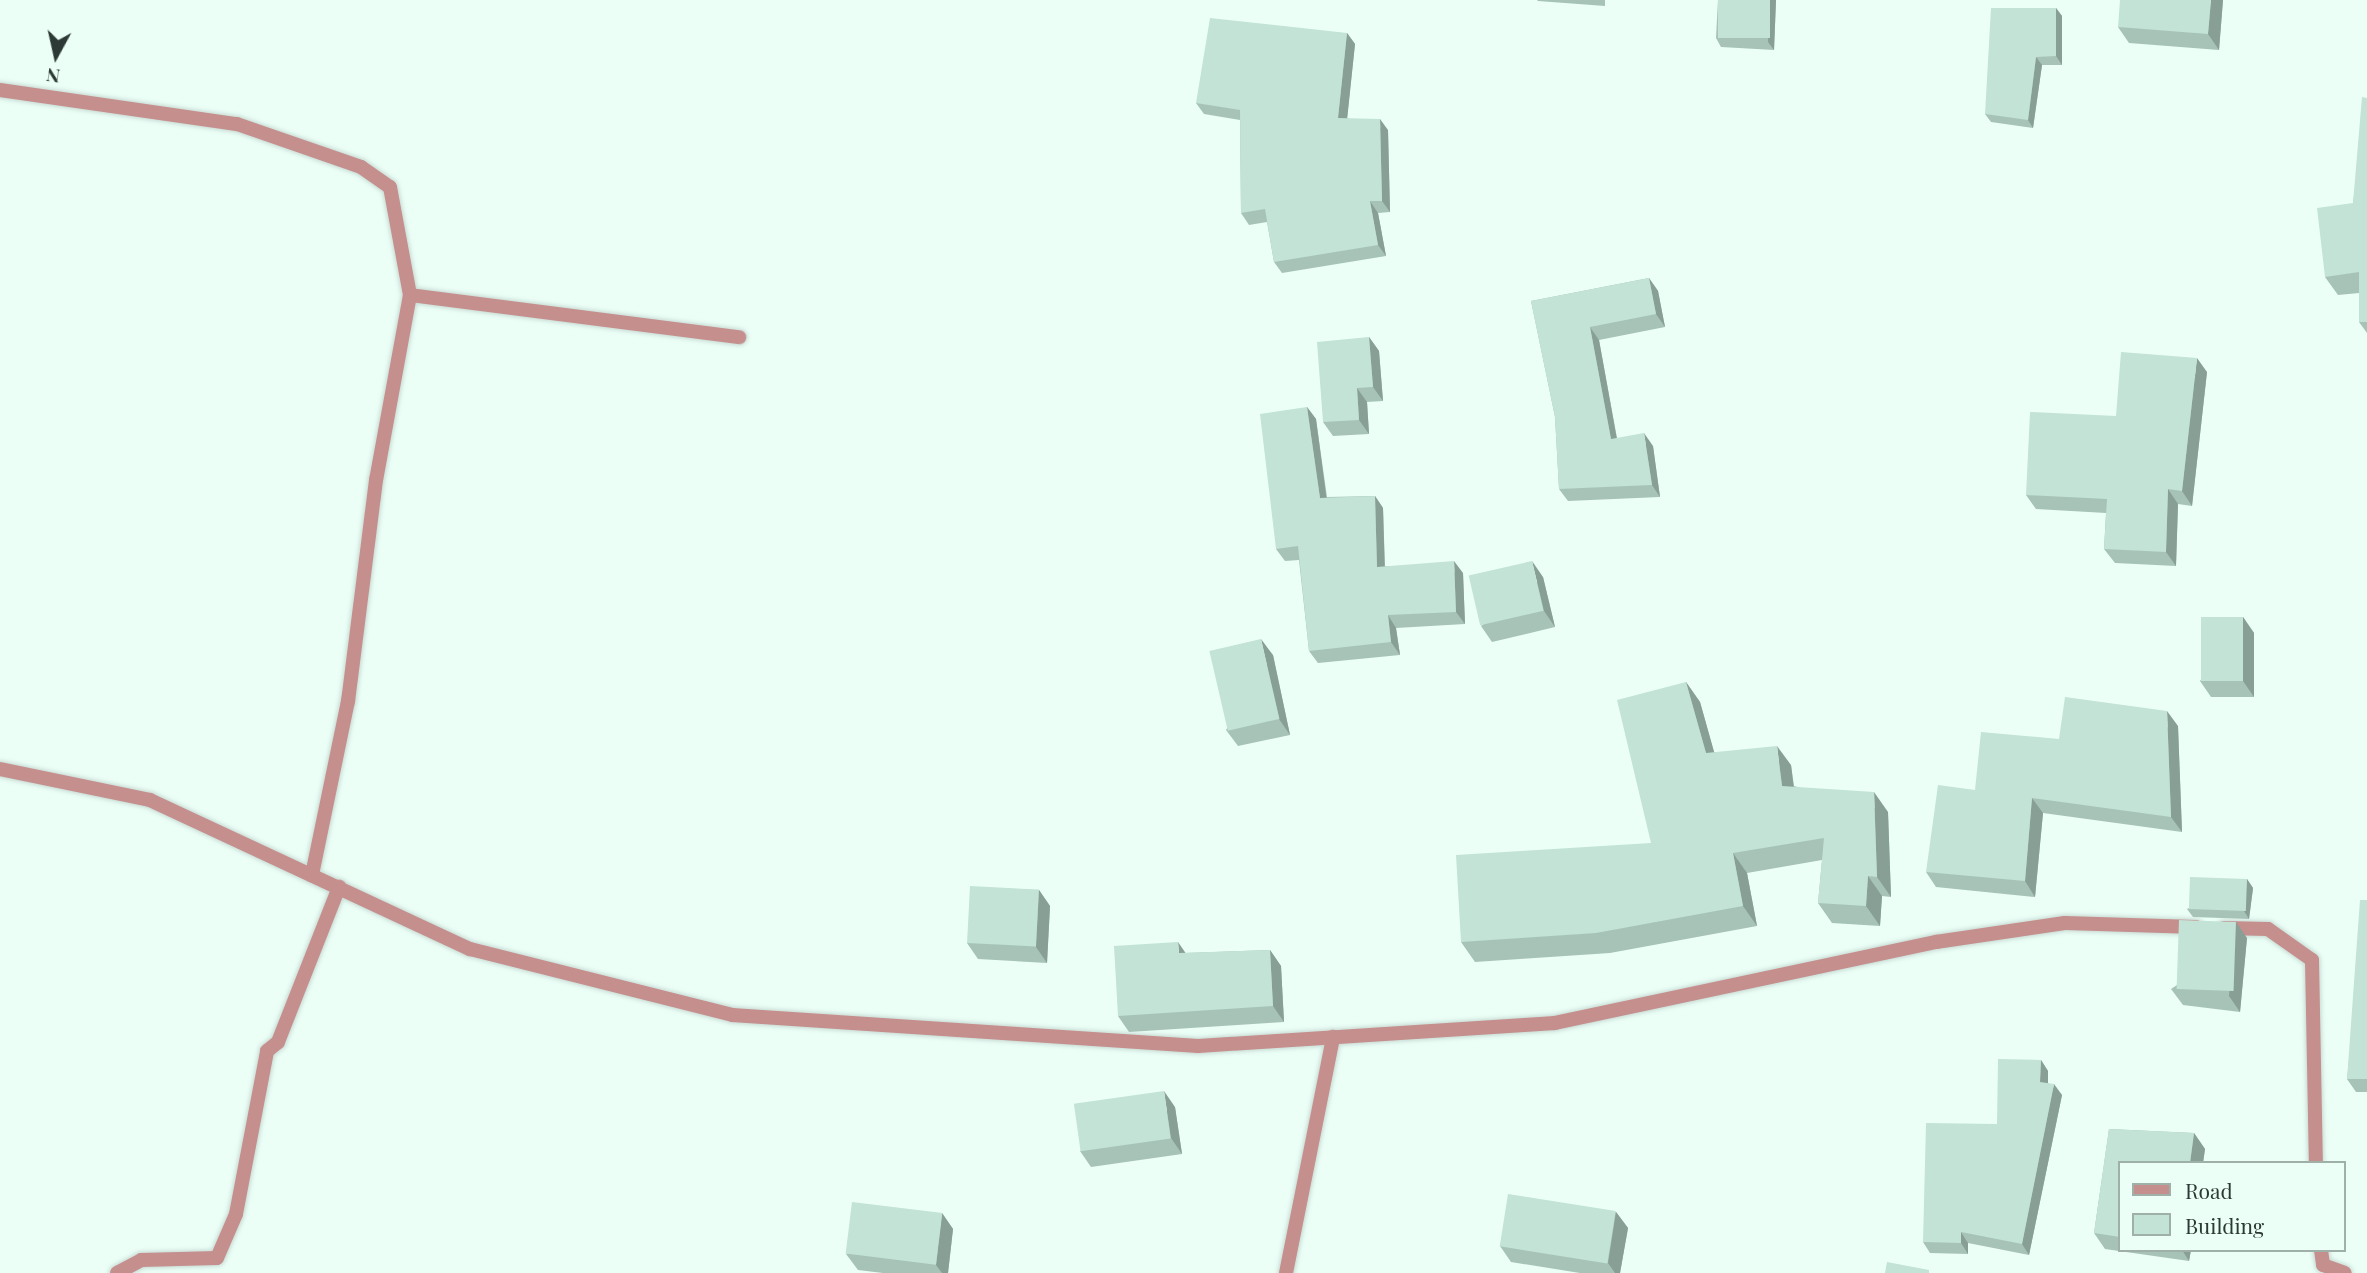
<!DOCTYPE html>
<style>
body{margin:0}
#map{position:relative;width:2367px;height:1273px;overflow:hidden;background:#ebfff7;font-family:"Playfair Display",serif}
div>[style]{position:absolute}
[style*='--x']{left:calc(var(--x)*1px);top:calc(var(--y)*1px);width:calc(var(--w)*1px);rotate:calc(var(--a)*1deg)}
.roads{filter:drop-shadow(0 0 2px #c9dbd4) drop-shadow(0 0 2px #c9dbd4)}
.minor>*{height:14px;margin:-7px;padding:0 7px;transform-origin:7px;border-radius:7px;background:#c58f8d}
.wall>*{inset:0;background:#a7c3b8}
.shaded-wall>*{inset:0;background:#889f96}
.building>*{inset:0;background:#c2e3d6;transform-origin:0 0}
span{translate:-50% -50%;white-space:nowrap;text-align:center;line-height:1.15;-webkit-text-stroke:5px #ebfff7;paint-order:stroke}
.legend{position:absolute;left:2118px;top:1161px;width:228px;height:91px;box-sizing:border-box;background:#ebfff7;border:2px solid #9fb0a9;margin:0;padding:9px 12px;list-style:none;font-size:21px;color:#2c3934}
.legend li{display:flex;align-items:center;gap:14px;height:35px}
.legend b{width:35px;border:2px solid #9fb0a9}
.north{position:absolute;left:21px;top:21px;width:70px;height:70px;-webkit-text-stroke:5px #ebfff7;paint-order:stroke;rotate:188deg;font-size:19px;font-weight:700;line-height:28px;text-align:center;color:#2c3934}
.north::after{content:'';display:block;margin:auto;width:24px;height:32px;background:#2c3934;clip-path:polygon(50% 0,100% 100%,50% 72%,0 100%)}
</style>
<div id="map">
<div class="roads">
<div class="minor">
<i style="--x:0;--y:90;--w:239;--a:8.2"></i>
<i style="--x:237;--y:124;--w:131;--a:19.1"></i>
<i style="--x:361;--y:167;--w:35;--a:35"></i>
<i style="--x:390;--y:187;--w:110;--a:79.5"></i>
<i style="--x:410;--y:295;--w:188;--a:100.4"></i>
<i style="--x:376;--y:480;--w:223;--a:97.2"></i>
<i style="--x:348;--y:701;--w:178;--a:101.7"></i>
<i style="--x:410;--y:295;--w:332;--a:7.3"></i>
<i style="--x:0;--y:769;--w:153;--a:11.7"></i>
<i style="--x:150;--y:800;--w:353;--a:25"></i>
<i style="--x:470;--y:949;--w:270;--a:14.1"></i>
<i style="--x:732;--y:1015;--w:467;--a:3.8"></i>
<i style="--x:1198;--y:1046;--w:358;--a:-3.7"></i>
<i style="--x:1555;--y:1023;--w:390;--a:-12"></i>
<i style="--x:1936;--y:942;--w:130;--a:-8.4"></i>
<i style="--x:2065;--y:923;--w:131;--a:1.7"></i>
<i style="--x:2224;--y:928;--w:44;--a:1.3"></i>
<i style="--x:2268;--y:929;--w:54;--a:35.2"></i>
<i style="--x:2312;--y:960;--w:203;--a:88.9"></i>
<i style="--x:2321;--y:1250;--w:15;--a:82"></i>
<i style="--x:2323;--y:1265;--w:23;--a:20"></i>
<i style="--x:117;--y:1273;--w:27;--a:-28"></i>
<i style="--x:141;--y:1260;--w:76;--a:-1.5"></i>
<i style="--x:217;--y:1258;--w:48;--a:-66.6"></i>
<i style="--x:236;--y:1214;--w:166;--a:-79.2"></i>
<i style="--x:267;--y:1051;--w:14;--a:-39"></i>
<i style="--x:278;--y:1042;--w:167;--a:-68.5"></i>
<i style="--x:1286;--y:1273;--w:241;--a:-78.7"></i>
</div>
</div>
<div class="wall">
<i style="clip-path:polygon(1537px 0,1605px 0,1605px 6px,1538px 1px)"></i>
<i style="clip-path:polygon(1718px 0,1776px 0,1774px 50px,1721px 47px,1716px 38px)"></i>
<i style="clip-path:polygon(2223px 0,2219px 50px,2129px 43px,2118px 27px)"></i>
<i style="clip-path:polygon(2056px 8px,2062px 16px,2062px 65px,2042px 65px,2033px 128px,1991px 122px,1985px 114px)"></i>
<i style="clip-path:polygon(1347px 33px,1355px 44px,1347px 118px,1388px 130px,1390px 212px,1378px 213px,1386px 256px,1282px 273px,1274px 262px,1267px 222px,1249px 225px,1241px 213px,1240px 120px,1204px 114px,1196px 103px)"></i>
<i style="clip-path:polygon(2367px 98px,2367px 333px,2359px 322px,2359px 293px,2338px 295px,2325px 277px,2353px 203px)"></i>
<i style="clip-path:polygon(1649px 278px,1658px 291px,1665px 327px,1599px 340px,1617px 438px,1653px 446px,1660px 497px,1568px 501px,1559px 489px,1555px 417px,1531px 301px)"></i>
<i style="clip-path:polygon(1369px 337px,1379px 351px,1383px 401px,1367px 402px,1369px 434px,1333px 436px,1323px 422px)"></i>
<i style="clip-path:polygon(2207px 372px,2192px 506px,2178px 504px,2176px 566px,2115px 563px,2104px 549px,2106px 513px,2036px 509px,2026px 495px,2116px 416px)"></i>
<i style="clip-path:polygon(1307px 407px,1316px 419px,1327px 497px,1375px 496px,1383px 508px,1385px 566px,1463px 573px,1465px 624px,1396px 628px,1400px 655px,1318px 663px,1309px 651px,1299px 560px,1285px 561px,1276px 549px)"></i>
<i style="clip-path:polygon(1543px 577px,1555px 627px,1492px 642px,1481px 626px)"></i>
<i style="clip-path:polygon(2243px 617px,2254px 633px,2254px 697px,2211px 697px,2200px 681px)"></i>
<i style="clip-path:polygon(1273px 655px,1290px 735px,1238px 746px,1226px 730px)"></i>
<i style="clip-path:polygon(1686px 682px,1700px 702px,1714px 752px,1791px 765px,1794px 786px,1888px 812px,1891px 897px,1882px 896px,1880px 926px,1832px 923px,1818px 903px,1822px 860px,1747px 873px,1757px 926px,1610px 953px,1475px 962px,1461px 942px,1651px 843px)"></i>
<i style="clip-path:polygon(2178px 726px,2182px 832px,2043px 813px,2035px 897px,1936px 887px,1926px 872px,1975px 790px,2059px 739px)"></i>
<i style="clip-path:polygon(2247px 879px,2253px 888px,2249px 919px,2193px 917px,2187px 909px)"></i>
<i style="clip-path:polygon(1039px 890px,1050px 906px,1047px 963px,978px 959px,967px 943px)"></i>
<i style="clip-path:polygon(2367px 900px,2367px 1092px,2356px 1092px,2347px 1079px)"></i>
<i style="clip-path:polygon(2247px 938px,2240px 1012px,2183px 1005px,2171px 989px)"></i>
<i style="clip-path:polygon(1270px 950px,1281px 966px,1284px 1022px,1129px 1032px,1118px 1016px,1186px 953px)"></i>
<i style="clip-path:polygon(2041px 1060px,2048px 1071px,2048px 1083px,2062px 1095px,2029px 1255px,1968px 1243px,1968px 1254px,1930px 1253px,1923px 1242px,1997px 1124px)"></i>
<i style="clip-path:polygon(1175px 1107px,1182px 1154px,1091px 1167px,1080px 1151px)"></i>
<i style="clip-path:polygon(2109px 1129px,2194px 1133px,2205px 1149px,2203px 1163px,2120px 1163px,2120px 1250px,2191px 1250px,2189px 1261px,2105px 1249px,2094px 1233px)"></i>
<i style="clip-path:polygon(1616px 1212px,1628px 1228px,1620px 1273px,1580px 1273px,1511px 1262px,1500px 1246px)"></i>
<i style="clip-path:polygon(942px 1213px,953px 1229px,948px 1273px,883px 1273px,858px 1270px,846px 1254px)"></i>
</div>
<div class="shaded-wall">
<i style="clip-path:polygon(1770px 0,1776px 0,1774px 50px,1768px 42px)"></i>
<i style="clip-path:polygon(2211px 0,2223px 0,2219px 50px,2208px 34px)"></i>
<i style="clip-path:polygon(2056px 8px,2062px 16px,2062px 65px,2056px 56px)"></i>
<i style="clip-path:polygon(1347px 33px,1355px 44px,1346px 130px,1338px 118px)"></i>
<i style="clip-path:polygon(2036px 57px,2042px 65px,2033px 128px,2028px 120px)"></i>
<i style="clip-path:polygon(1380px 119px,1388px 130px,1390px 212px,1382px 201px)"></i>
<i style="clip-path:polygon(1370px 201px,1378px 213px,1386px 256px,1378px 245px)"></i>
<i style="clip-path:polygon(1649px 278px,1658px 291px,1665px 327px,1656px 314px)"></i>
<i style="clip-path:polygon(1590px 327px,1599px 340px,1619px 451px,1611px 439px)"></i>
<i style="clip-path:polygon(1369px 337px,1379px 351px,1383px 401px,1373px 387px)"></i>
<i style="clip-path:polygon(2197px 358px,2207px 372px,2192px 506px,2182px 491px)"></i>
<i style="clip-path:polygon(1357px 388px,1367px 402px,1369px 434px,1359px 420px)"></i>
<i style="clip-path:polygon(1307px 407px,1316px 419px,1328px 510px,1320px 498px)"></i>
<i style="clip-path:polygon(1644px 433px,1653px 446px,1660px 497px,1652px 485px)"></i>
<i style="clip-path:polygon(2168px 489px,2178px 504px,2176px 566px,2166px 552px)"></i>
<i style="clip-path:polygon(1375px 496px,1383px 508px,1385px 579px,1377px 567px)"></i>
<i style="clip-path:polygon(1454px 561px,1463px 573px,1465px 624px,1456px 612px)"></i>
<i style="clip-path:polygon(1532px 561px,1543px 577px,1555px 627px,1544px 611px)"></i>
<i style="clip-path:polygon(1388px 615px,1396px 628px,1400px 655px,1391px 642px)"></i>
<i style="clip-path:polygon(2243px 617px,2254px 633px,2254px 697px,2243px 681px)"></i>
<i style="clip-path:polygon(1261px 639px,1273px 655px,1290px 735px,1279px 719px)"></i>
<i style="clip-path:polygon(1686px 682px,1700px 702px,1720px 773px,1706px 753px)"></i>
<i style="clip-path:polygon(2167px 711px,2178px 726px,2182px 832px,2171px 817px)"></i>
<i style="clip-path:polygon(1777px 746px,1791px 765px,1796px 806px,1782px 786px)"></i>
<i style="clip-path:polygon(1874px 792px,1888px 812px,1891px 897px,1877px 877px)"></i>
<i style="clip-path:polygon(2032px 798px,2043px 813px,2035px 897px,2025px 881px)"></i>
<i style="clip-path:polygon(1733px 853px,1747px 873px,1757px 926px,1743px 906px)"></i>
<i style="clip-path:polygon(1868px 876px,1882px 896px,1880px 926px,1866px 906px)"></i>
<i style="clip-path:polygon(2247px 879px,2253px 888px,2249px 919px,2244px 911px)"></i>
<i style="clip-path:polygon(1039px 890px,1050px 906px,1047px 963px,1036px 947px)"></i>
<i style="clip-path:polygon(2236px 922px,2247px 938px,2240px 1012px,2229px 996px)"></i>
<i style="clip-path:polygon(1178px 942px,1189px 958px,1179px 953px)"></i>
<i style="clip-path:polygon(1270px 950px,1281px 966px,1284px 1022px,1273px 1006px)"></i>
<i style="clip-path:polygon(2041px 1060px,2048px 1071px,2048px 1093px,2040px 1082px)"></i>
<i style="clip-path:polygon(2054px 1084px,2062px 1095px,2029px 1255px,2022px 1244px)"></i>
<i style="clip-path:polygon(1164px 1091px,1175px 1107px,1182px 1154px,1171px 1138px)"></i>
<i style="clip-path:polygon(2194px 1133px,2205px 1149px,2203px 1163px,2190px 1163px)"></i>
<i style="clip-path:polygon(1616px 1212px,1628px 1228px,1620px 1273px,1615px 1273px,1608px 1263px)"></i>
<i style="clip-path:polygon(942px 1213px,953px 1229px,948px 1273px,942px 1273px,936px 1265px)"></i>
<i style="clip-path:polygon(1961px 1232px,1968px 1243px,1968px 1254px,1961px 1243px)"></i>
<i style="clip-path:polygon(2182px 1250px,2191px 1250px,2189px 1261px)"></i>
</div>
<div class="building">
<i style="left:1718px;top:0;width:52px;height:38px"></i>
<i style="clip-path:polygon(2120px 0,2211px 0,2208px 34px,2118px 27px)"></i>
<i style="clip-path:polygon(1991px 8px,2056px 8px,2056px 56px,2036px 57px,2028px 120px,1985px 114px)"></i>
<i style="clip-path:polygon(1210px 18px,1347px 33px,1338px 118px,1380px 119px,1382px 201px,1370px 201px,1378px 245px,1274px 262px,1265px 209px,1241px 213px,1240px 110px,1196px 103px)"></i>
<i style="clip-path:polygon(2362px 97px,2367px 98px,2367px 322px,2359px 322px,2359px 272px,2325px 277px,2317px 208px,2353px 203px)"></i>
<i style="clip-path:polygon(1649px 278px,1656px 314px,1590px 327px,1611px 439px,1644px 433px,1652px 485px,1559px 489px,1555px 417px,1531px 301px)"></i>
<i style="clip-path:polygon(1369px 337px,1373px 387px,1357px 388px,1359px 420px,1323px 422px,1317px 342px)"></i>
<i style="clip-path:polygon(2121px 352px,2197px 358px,2182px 491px,2168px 489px,2166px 552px,2104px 549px,2107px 499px,2026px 495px,2030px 412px,2116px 416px)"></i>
<i style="clip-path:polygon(1307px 407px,1320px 498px,1375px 496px,1377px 567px,1454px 561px,1456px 612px,1388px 615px,1391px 642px,1309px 651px,1298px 546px,1276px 549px,1260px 414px)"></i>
<i style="left:1532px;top:561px;width:51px;height:65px;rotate:77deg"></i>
<i style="left:2201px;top:617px;width:42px;height:64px"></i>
<i style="left:1261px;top:639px;width:82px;height:53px;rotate:77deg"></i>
<i style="clip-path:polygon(1686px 682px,1706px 753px,1777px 746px,1782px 786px,1874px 792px,1877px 877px,1868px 876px,1866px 906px,1818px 903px,1824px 838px,1733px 853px,1743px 906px,1596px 933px,1461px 942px,1456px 855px,1651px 843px,1617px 700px)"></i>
<i style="clip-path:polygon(2065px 697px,2167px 711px,2171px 817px,2032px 798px,2025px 881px,1926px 872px,1938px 785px,1975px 790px,1981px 732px,2059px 739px)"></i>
<i style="left:2190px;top:877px;width:57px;height:32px;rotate:2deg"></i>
<i style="left:970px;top:886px;width:69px;height:57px;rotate:3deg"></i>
<i style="clip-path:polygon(2360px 900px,2367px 900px,2367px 1079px,2347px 1079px)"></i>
<i style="left:2179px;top:920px;width:57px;height:69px;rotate:2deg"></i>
<i style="clip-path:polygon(1178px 942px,1179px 953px,1270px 950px,1273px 1006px,1118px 1016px,1114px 946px)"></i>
<i style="clip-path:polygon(1998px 1059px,2041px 1060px,2040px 1082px,2054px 1084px,2022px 1244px,1961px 1232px,1961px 1243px,1923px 1242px,1926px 1123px,1997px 1124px)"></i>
<i style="left:1164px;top:1091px;width:48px;height:91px;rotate:82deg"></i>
<i style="clip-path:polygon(2109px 1129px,2194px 1133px,2190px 1163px,2120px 1163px,2120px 1237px,2094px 1233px)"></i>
<i style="left:1508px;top:1194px;width:109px;height:53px;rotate:9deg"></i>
<i style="left:852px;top:1202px;width:91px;height:52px;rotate:7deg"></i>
<i style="clip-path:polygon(1887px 1262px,1929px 1270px,1929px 1273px,1885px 1273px)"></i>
</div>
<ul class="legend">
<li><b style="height:9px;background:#c58f8d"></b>Road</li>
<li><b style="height:19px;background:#c2e3d6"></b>Building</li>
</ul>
<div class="north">N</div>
</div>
